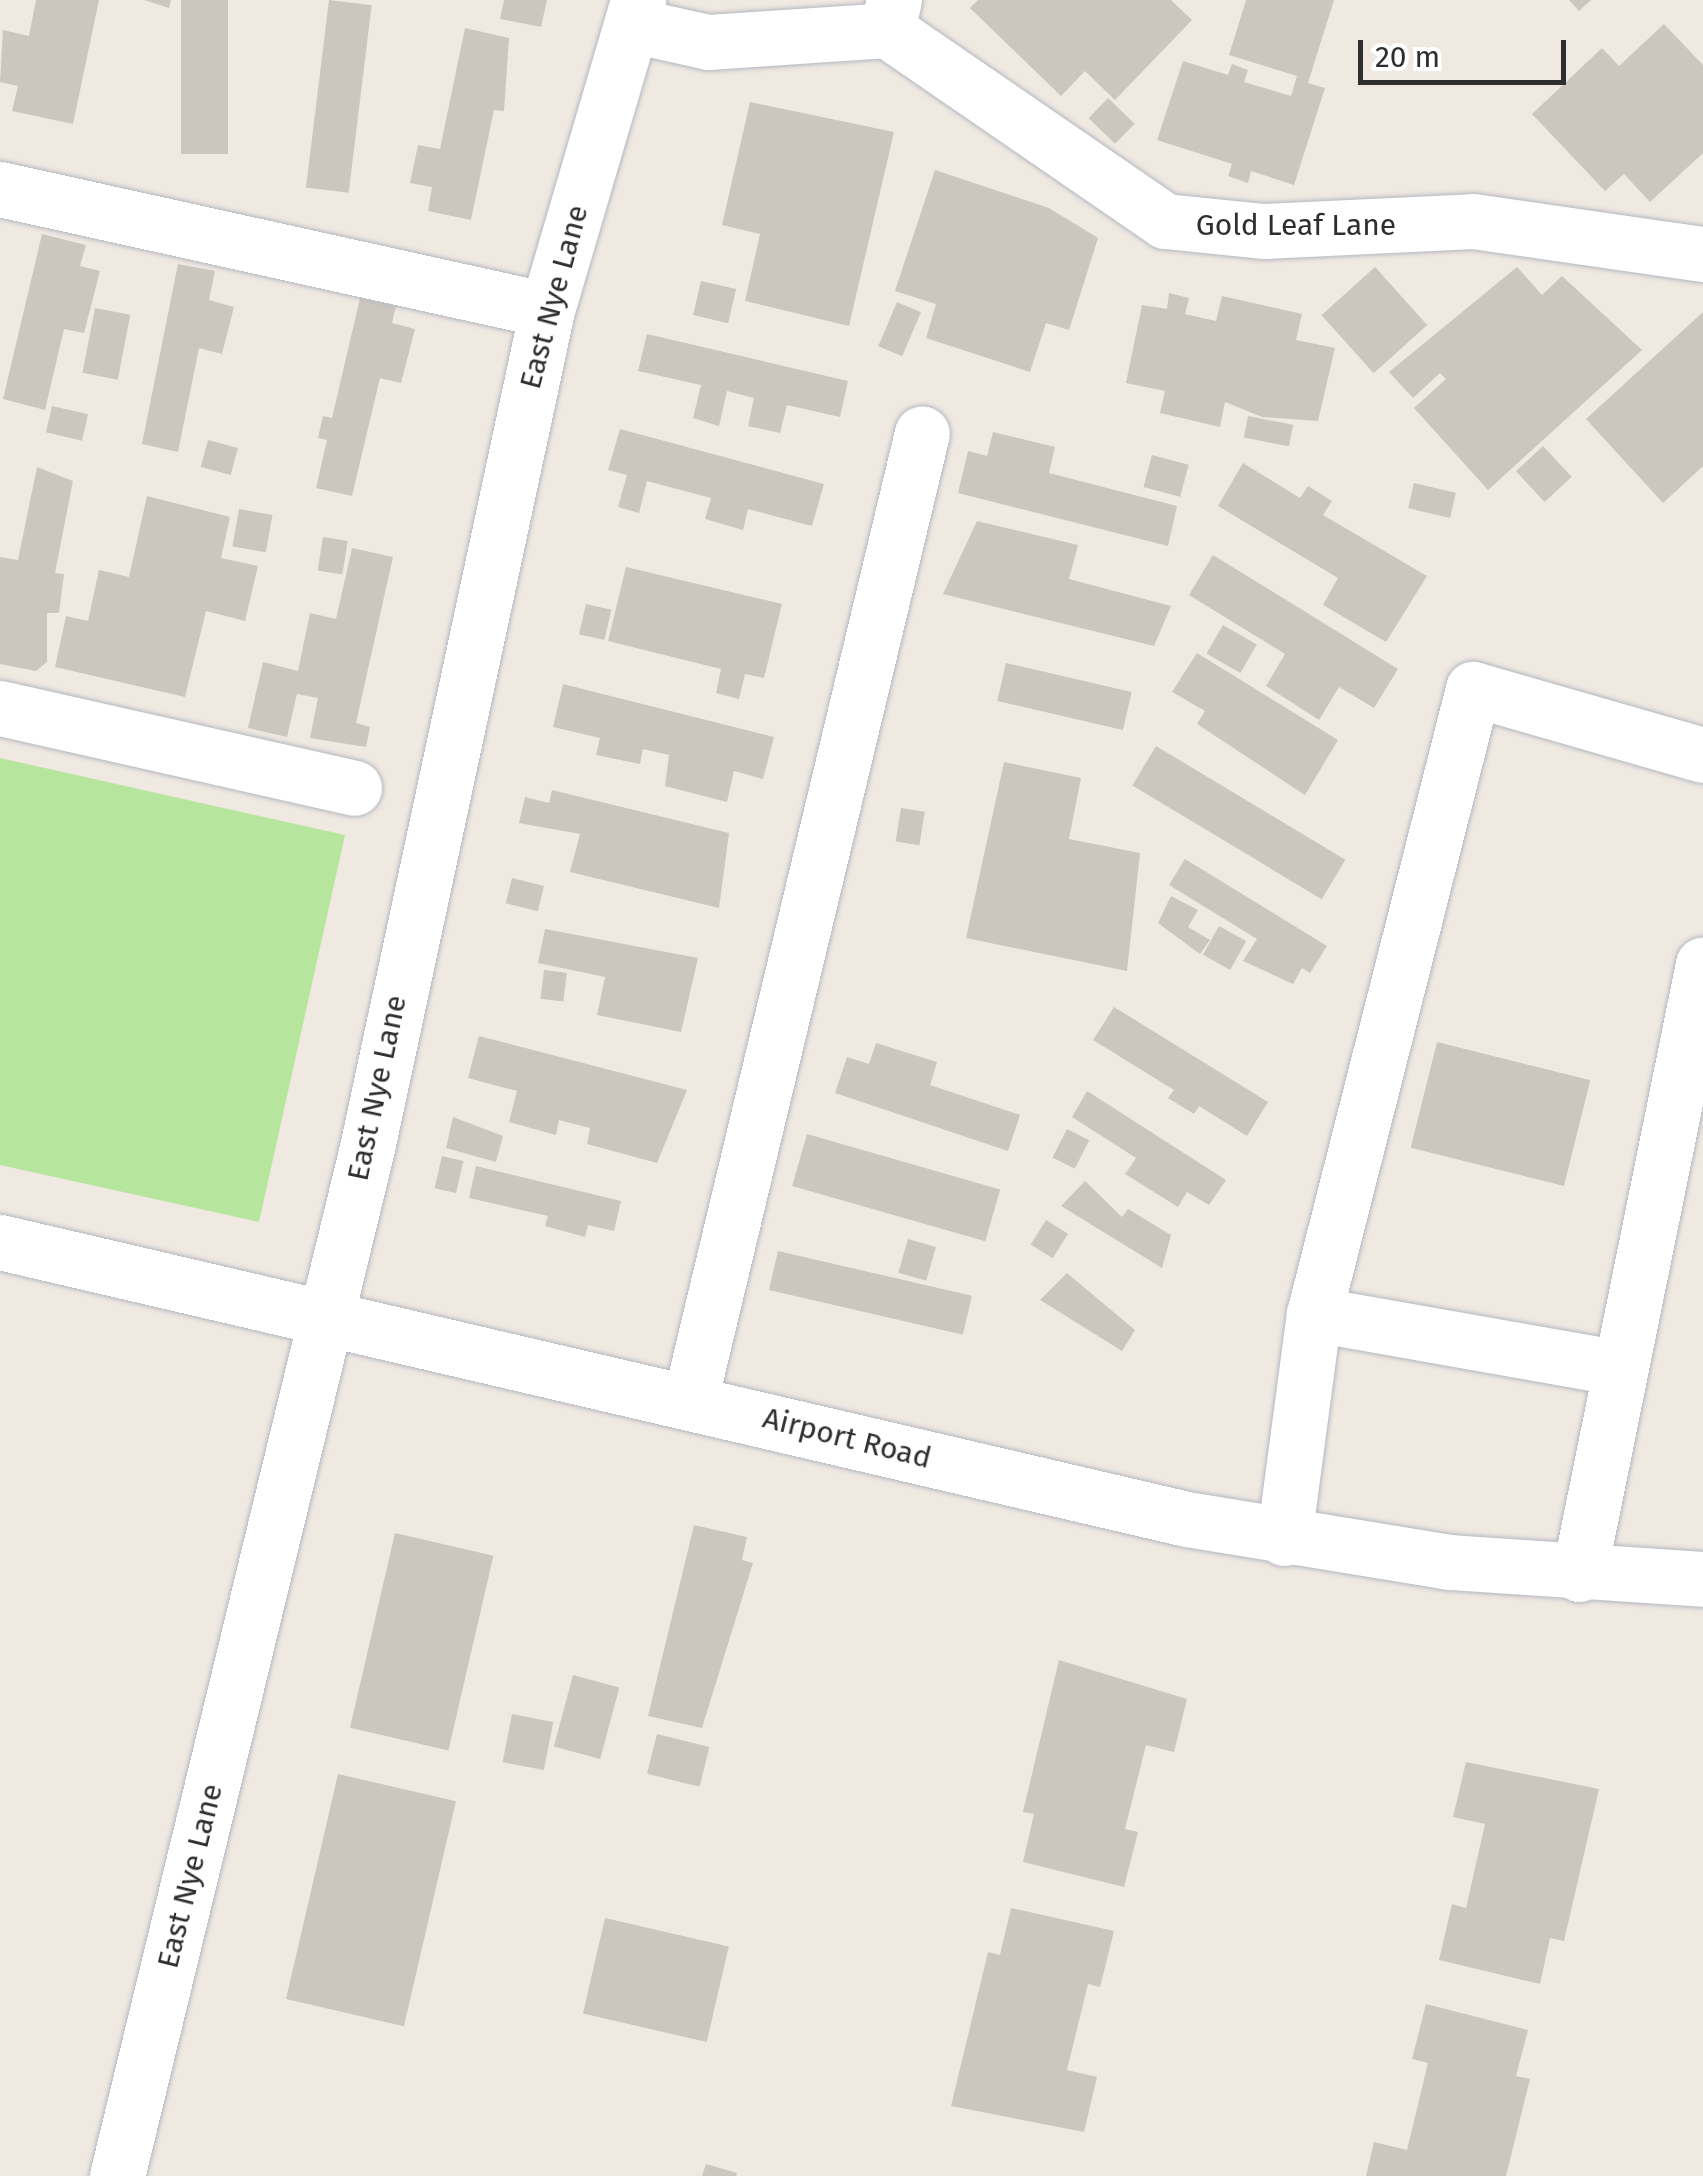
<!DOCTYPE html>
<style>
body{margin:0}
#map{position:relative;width:1703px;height:2176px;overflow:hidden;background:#efe9e1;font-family:"Fira Sans",sans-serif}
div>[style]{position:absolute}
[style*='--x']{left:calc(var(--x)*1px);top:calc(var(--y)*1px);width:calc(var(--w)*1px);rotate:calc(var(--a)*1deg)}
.green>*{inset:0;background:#b6e59e}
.building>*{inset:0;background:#cbc7bf;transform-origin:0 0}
.roads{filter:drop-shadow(0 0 2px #b4b7c1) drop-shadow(0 0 2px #b4b7c1)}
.minor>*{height:55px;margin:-27.5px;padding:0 27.5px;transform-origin:27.5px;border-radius:27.5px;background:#fff}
span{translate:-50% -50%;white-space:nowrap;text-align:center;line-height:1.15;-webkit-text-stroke:9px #fff;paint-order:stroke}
.street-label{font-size:30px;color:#2e2e2e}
.scale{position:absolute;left:1358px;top:40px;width:208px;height:45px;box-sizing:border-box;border:5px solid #2e2e2e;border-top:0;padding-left:12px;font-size:30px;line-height:35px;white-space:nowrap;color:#2e2e2e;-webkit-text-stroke:8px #fff;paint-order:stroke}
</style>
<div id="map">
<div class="green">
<i style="clip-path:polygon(0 758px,345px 835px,259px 1222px,0 1165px)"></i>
</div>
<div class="building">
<i style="clip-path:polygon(36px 0,99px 0,73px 124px,12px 111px,18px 86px,0 82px,3px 30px,29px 36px)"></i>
<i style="clip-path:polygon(144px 0,171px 0,169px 8px)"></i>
<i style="left:181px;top:0;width:47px;height:154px"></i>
<i style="left:329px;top:0;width:43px;height:189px;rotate:7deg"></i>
<i style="clip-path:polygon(504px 0,547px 0,541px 27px,500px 19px)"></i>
<i style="clip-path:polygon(978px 0,1171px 0,1192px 20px,1115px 100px,1085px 71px,1061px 96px,970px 8px)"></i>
<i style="clip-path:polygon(1246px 0,1334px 0,1308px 83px,1325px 88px,1294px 185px,1251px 171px,1248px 183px,1228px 176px,1232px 164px,1157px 140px,1183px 61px,1228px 75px,1232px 64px,1248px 70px,1244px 82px,1291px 96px,1297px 76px,1229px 55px)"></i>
<i style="clip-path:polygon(1569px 0,1591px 0,1579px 11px)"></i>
<i style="clip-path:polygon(1664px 24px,1703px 65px,1703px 153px,1650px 202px,1624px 174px,1605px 191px,1532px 114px,1602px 48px,1619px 66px)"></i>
<i style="clip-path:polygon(465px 28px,509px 38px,504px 111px,494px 110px,471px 220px,428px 211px,432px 187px,410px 183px,418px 145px,440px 149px)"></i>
<i style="left:1108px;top:98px;width:37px;height:28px;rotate:44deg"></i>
<i style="clip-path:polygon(750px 102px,894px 132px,849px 326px,745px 301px,760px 234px,722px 225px)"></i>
<i style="clip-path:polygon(935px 170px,1049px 208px,1098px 238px,1069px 330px,1046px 323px,1030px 372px,926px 338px,936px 304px,895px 291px)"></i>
<i style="clip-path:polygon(42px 234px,86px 245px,80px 266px,100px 271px,84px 333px,64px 329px,45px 410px,3px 399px)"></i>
<i style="clip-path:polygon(178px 264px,215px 271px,209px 300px,234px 307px,222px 354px,199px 348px,178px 452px,142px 444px)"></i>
<i style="left:1375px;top:267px;width:78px;height:72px;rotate:48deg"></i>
<i style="clip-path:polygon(1517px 267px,1542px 295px,1562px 276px,1642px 350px,1488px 490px,1414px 408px,1446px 379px,1440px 373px,1413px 398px,1389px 372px)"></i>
<i style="left:701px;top:281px;width:36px;height:35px;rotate:13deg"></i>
<i style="clip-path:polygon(1169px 293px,1189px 298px,1185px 314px,1216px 321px,1222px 296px,1302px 314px,1296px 340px,1335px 348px,1318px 421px,1262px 417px,1225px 402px,1220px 427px,1160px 413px,1165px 391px,1126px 383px,1142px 305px,1167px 309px)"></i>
<i style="clip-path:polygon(360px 298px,396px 306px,392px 323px,415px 329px,401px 383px,380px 378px,352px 496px,316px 488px,327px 440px,318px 438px,323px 416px,332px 418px)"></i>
<i style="left:897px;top:302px;width:26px;height:48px;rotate:23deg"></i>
<i style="left:95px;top:308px;width:36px;height:66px;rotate:11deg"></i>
<i style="clip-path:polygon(1703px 312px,1703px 466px,1663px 503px,1586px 419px)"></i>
<i style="clip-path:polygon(647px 334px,848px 381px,840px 417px,787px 405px,780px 433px,748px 426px,754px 398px,727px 391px,719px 426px,693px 418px,701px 385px,638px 371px)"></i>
<i style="left:52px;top:406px;width:37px;height:27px;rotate:13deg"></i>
<i style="left:1248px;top:416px;width:46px;height:22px;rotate:11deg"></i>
<i style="clip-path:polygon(620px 429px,824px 484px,812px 526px,748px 509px,743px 530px,705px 519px,711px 498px,647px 481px,639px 513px,618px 507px,627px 475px,608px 470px)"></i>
<i style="clip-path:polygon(993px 432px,1055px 447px,1049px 473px,1177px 506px,1168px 546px,958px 493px,968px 451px,987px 456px)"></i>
<i style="left:208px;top:440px;width:31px;height:28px;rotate:15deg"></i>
<i style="left:1543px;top:446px;width:42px;height:37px;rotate:47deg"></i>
<i style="left:1152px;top:455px;width:38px;height:33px;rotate:15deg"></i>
<i style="clip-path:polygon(1243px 463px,1300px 498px,1308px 486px,1332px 501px,1323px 515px,1427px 576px,1386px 642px,1323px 605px,1338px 578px,1218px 506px)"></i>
<i style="clip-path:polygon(37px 467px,73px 481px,55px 573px,64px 574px,59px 613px,47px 613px,47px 662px,36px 671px,0 664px,0 557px,18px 560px)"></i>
<i style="left:1414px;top:483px;width:43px;height:26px;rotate:13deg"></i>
<i style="clip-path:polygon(147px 496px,230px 517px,221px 558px,258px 566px,245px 621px,206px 611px,185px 697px,55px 667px,66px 616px,88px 621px,99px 570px,129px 577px)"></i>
<i style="left:239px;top:509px;width:34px;height:38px;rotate:10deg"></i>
<i style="clip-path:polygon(977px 521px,1078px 545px,1069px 579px,1171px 606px,1154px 646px,943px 594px)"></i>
<i style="left:323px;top:537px;width:25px;height:34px;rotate:9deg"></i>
<i style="clip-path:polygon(352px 548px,393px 557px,356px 723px,370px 727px,366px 747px,310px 738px,318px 698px,297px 694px,287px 737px,248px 728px,263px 662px,298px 671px,310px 613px,336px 619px)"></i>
<i style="clip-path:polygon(1213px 555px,1398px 669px,1374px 708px,1339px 687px,1319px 720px,1266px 686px,1285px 654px,1189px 595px)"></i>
<i style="clip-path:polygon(626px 567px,782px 604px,764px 678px,745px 674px,739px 699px,716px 693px,721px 669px,608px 641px)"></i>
<i style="left:586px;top:604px;width:26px;height:31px;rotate:13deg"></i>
<i style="left:1223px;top:625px;width:39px;height:33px;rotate:30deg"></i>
<i style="clip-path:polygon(1197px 653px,1338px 740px,1305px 795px,1197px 724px,1205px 711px,1172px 692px)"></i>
<i style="left:1006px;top:663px;width:129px;height:39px;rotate:13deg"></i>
<i style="clip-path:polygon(563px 684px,774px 737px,763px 779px,734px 771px,727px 802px,665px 786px,669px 755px,643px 749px,640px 764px,596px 755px,600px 738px,553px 727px)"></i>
<i style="left:1156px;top:746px;width:221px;height:46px;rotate:31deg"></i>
<i style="clip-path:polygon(1004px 762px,1081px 778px,1069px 839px,1140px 853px,1127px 971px,966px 938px)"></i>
<i style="clip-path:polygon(552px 790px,729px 833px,719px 908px,570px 872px,580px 834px,519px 823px,525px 797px,549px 803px)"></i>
<i style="left:901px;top:808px;width:24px;height:34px;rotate:9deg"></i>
<i style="clip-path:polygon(1185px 859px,1327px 946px,1310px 973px,1302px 968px,1293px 984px,1243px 961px,1257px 939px,1169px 885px)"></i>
<i style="left:512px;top:878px;width:33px;height:26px;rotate:14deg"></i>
<i style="clip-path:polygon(1171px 896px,1198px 910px,1188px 927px,1210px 940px,1200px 954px,1158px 923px)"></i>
<i style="left:1219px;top:926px;width:31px;height:33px;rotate:29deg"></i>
<i style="clip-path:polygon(545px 929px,698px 958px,681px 1032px,597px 1015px,605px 977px,538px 963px)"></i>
<i style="left:544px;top:970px;width:23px;height:29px;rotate:7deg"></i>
<i style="clip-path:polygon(1114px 1007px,1268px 1102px,1247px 1136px,1199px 1106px,1194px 1114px,1168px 1098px,1174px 1090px,1093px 1040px)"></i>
<i style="clip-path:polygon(479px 1036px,687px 1090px,657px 1163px,587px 1144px,590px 1128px,559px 1120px,556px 1135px,509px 1122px,517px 1091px,468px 1078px)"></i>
<i style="left:1437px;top:1042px;width:158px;height:109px;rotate:14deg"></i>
<i style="clip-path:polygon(876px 1043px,937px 1062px,930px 1085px,1020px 1115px,1008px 1151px,835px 1093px,847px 1057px,869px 1064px)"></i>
<i style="clip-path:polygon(1087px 1091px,1226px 1180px,1209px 1205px,1187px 1192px,1178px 1207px,1125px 1174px,1136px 1158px,1072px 1117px)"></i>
<i style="clip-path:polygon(453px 1117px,503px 1136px,496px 1162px,446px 1148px)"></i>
<i style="left:1067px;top:1129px;width:25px;height:32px;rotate:27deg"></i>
<i style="left:807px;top:1134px;width:201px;height:54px;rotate:16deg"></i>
<i style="left:442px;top:1156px;width:22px;height:33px;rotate:13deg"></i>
<i style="clip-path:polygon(476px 1166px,621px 1201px,614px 1231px,588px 1225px,585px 1237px,545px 1226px,548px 1216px,469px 1198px)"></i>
<i style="clip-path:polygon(1085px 1181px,1122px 1217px,1128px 1209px,1171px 1235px,1162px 1268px,1061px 1206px)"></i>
<i style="left:1046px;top:1220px;width:26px;height:29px;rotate:32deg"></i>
<i style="left:908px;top:1239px;width:29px;height:35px;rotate:16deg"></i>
<i style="left:778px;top:1251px;width:199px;height:40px;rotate:13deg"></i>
<i style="clip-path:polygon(1067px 1273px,1135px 1330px,1122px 1351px,1040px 1300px)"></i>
<i style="clip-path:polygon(694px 1525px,747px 1537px,742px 1560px,753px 1563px,702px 1728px,648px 1716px)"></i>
<i style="left:395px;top:1533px;width:101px;height:200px;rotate:13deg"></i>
<i style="clip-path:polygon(1059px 1660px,1187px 1699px,1174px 1752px,1146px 1745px,1125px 1829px,1138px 1832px,1124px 1887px,1023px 1862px,1034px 1814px,1023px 1812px)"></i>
<i style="left:573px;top:1675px;width:48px;height:74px;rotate:15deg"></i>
<i style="left:512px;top:1714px;width:42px;height:49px;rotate:11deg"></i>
<i style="left:657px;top:1734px;width:54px;height:41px;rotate:14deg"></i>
<i style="clip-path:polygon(1466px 1762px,1599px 1789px,1564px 1941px,1550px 1938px,1540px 1984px,1439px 1960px,1452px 1904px,1466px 1908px,1485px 1824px,1453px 1817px)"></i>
<i style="left:338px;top:1774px;width:121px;height:231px;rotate:13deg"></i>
<i style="clip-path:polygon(1011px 1908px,1114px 1931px,1100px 1987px,1088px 1984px,1067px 2070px,1097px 2077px,1084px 2132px,951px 2106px,988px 1952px,1000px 1955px)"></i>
<i style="left:605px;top:1918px;width:127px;height:98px;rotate:13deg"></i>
<i style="clip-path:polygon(1426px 2004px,1528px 2030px,1516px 2076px,1530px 2079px,1506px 2176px,1366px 2176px,1374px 2142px,1407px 2150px,1428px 2063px,1412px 2059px)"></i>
<i style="clip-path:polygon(706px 2164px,737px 2173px,736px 2176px,702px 2176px)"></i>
</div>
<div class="roads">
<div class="minor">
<i style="--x:632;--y:25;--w:78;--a:12.6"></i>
<i style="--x:708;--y:42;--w:179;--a:-3.8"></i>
<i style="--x:887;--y:30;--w:31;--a:-77"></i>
<i style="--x:887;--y:30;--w:337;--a:34.5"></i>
<i style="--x:1165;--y:221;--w:100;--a:5.8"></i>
<i style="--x:1264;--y:231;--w:209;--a:-2.7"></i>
<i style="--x:1473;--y:221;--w:232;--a:8.2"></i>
<i style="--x:0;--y:189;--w:560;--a:12.47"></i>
<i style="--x:0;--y:708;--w:363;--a:12.7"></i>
<i style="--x:0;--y:1242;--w:1219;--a:13.14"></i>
<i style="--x:1187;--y:1519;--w:266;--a:9.3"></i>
<i style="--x:1449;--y:1562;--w:255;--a:3.8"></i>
<i style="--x:1314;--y:1314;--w:310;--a:10"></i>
<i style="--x:690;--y:1400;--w:994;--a:-76.51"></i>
<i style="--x:1284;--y:1538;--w:226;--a:-82.4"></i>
<i style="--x:1314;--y:1314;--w:645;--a:-75.73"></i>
<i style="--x:1473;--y:689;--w:239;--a:16"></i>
<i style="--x:1579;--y:1574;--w:622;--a:-78.51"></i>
<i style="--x:117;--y:2176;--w:1058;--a:-76.33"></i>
<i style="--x:367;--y:1148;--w:857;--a:-77.88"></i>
<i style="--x:547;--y:310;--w:323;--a:-73.6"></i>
</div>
</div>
<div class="street-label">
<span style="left:1296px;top:225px">Gold Leaf Lane</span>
<span style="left:554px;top:297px;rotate:-75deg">East Nye Lane</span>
<span style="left:377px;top:1088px;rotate:-78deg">East Nye Lane</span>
<span style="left:847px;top:1438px;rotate:14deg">Airport Road</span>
<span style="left:190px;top:1876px;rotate:-76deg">East Nye Lane</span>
</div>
<div class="scale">20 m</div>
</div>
